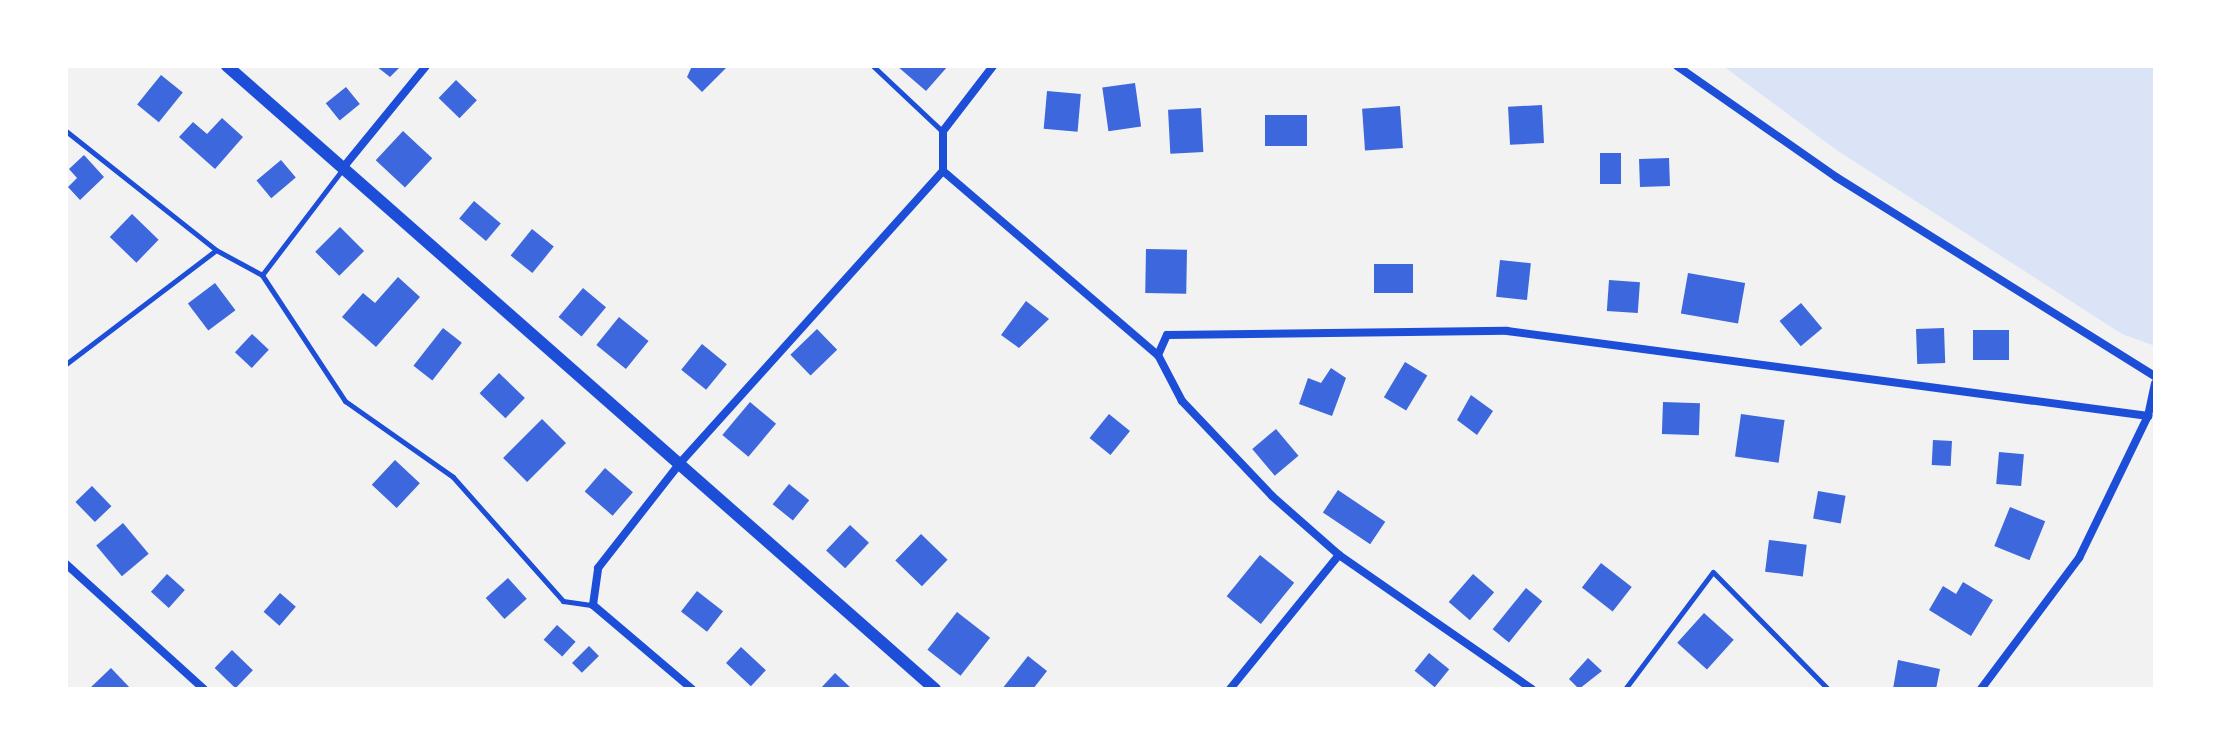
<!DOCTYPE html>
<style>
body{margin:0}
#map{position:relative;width:2221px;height:755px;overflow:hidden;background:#f2f2f2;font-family:"Roboto Condensed",sans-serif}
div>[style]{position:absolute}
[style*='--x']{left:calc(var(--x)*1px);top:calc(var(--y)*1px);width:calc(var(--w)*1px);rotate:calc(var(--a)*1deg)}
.green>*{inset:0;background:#dbe4f7}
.building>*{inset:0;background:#3d67dc;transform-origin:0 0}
.service>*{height:5px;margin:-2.5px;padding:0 2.5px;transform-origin:2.5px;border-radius:2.5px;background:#1d4ed8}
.minor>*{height:8px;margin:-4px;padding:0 4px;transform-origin:4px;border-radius:4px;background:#1d4ed8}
.tertiary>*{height:12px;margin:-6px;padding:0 6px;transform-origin:6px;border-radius:6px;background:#1d4ed8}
span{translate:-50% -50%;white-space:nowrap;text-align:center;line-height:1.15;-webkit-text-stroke:7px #fff;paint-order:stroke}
.frame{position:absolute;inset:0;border:68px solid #fff;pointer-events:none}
</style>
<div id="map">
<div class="green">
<i style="clip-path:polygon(1723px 66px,2155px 66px,2155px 346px,2122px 334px,1835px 149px)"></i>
</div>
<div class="building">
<i style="clip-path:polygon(376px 66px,401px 66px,390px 77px)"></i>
<i style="clip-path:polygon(692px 66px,728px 66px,702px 92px,687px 77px)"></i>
<i style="clip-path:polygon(897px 66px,948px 66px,926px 91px)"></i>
<i style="left:161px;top:75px;width:28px;height:38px;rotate:39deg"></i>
<i style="left:456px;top:80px;width:29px;height:25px;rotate:44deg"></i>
<i style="left:1135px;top:83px;width:44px;height:33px;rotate:82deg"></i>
<i style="left:346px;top:87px;width:22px;height:26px;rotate:51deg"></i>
<i style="left:1047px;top:91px;width:34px;height:38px;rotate:5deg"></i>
<i style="left:1542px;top:105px;width:38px;height:34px;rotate:87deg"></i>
<i style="left:1400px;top:106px;width:42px;height:38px;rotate:86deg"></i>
<i style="left:1201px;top:108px;width:44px;height:33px;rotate:87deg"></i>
<i style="left:1265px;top:115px;width:42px;height:31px"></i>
<i style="clip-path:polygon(222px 118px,243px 137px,215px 169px,179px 137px,193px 122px,207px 134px)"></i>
<i style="left:403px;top:131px;width:40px;height:40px;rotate:43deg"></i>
<i style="left:1600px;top:153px;width:21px;height:31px"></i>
<i style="clip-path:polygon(84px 155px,104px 177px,80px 200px,68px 187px,77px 178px,69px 169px)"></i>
<i style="left:1669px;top:158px;width:28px;height:30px;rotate:88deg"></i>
<i style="left:281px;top:160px;width:23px;height:32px;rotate:50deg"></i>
<i style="left:474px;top:201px;width:35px;height:23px;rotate:40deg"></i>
<i style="left:132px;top:214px;width:37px;height:32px;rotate:44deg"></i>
<i style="left:340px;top:227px;width:34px;height:35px;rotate:45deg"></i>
<i style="left:532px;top:229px;width:28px;height:34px;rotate:39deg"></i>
<i style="left:1146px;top:249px;width:41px;height:44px;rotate:1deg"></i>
<i style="left:1500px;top:260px;width:31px;height:37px;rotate:6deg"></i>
<i style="left:1413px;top:264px;width:29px;height:39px;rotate:90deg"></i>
<i style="left:1688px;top:273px;width:58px;height:41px;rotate:10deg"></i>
<i style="clip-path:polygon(398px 277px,420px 297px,376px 347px,342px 317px,363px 293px,375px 303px)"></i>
<i style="left:1609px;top:280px;width:31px;height:31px;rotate:4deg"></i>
<i style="left:215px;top:283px;width:34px;height:34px;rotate:53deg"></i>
<i style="left:583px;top:288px;width:30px;height:38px;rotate:40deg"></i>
<i style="clip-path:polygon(1026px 301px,1049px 319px,1019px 348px,1001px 335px)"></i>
<i style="left:1801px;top:303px;width:33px;height:28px;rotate:50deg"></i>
<i style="left:619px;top:317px;width:38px;height:36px;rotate:39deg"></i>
<i style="left:443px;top:328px;width:24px;height:48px;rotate:38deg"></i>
<i style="left:1944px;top:328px;width:35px;height:28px;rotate:88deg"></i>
<i style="left:817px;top:329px;width:29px;height:37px;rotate:46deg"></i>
<i style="left:1973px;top:330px;width:36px;height:30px"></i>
<i style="left:252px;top:334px;width:23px;height:25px;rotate:43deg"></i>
<i style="left:702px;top:344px;width:32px;height:33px;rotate:39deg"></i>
<i style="left:1405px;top:362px;width:26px;height:41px;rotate:31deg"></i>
<i style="clip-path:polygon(1331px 368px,1346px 378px,1332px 416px,1299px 404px,1308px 378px,1321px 383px)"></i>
<i style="left:499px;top:373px;width:36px;height:28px;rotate:44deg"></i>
<i style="clip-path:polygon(1471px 395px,1493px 411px,1477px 435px,1457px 420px)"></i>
<i style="left:750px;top:402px;width:34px;height:43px;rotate:40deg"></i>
<i style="left:1663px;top:402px;width:37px;height:32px;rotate:2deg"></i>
<i style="left:1109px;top:414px;width:27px;height:31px;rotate:39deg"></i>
<i style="left:1741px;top:414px;width:44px;height:43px;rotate:8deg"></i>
<i style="left:542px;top:419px;width:34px;height:55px;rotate:45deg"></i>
<i style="left:1276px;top:429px;width:35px;height:31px;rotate:50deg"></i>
<i style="left:1933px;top:440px;width:19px;height:25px;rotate:3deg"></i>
<i style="left:1999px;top:452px;width:25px;height:32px;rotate:5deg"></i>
<i style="left:395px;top:460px;width:34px;height:34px;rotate:43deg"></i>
<i style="left:605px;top:468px;width:37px;height:31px;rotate:41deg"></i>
<i style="left:789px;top:484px;width:26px;height:26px;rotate:39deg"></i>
<i style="left:92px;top:486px;width:28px;height:23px;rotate:46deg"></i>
<i style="left:1338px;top:490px;width:57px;height:27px;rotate:34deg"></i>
<i style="left:1818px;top:491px;width:28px;height:28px;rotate:10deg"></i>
<i style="left:2010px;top:507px;width:38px;height:42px;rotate:22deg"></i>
<i style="left:123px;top:523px;width:40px;height:35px;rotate:50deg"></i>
<i style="left:850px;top:525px;width:26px;height:35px;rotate:43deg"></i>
<i style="left:921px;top:534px;width:37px;height:37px;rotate:44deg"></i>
<i style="left:1769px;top:540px;width:38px;height:32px;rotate:7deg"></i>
<i style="left:1260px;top:555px;width:44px;height:53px;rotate:39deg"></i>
<i style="left:1601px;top:563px;width:39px;height:31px;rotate:38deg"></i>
<i style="left:167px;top:574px;width:24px;height:24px;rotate:42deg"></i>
<i style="left:1473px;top:574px;width:28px;height:37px;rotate:41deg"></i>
<i style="left:508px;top:578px;width:28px;height:30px;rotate:48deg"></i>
<i style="clip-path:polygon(1963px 582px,1993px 600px,1971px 636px,1929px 610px,1943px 586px,1956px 594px)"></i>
<i style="left:1526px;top:588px;width:21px;height:53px;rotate:39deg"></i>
<i style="left:697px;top:591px;width:33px;height:26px;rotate:38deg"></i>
<i style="left:280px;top:593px;width:21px;height:25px;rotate:41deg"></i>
<i style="left:957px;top:612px;width:42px;height:48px;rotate:38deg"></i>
<i style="left:1704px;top:613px;width:40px;height:40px;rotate:42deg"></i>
<i style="left:557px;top:625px;width:25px;height:20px;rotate:42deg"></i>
<i style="left:589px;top:646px;width:14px;height:24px;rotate:45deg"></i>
<i style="left:741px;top:647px;width:34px;height:22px;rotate:43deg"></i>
<i style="left:232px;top:650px;width:29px;height:25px;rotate:44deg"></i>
<i style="left:1429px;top:653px;width:26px;height:23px;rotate:39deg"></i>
<i style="clip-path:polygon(1028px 656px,1047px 671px,1033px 689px,1002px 689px)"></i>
<i style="clip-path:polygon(1588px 658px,1602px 671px,1579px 689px,1569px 679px)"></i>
<i style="clip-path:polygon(1898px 660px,1940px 669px,1936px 689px,1893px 689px)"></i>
<i style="clip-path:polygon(111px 668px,131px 689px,89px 689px)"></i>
<i style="clip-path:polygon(835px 673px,852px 689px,820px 689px)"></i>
</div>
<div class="service">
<i style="--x:873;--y:66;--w:95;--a:43.3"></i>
<i style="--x:66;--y:131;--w:191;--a:38.4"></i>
<i style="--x:262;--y:275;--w:151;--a:56.6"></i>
<i style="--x:345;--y:401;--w:132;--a:35.1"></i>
<i style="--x:453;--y:477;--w:166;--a:48.4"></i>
<i style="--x:563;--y:601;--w:30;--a:8"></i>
<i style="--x:66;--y:364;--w:188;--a:-37.2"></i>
<i style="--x:216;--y:250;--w:52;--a:28.5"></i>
<i style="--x:262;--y:275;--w:132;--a:-52.7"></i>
<i style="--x:1625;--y:689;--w:146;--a:-53.1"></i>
<i style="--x:1713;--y:572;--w:164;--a:45.5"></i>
</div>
<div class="minor">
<i style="--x:1677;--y:66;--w:194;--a:34.9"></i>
<i style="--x:1836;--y:177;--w:376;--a:32"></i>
<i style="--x:342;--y:169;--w:133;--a:-50.8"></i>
<i style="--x:943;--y:171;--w:283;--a:40.6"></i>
<i style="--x:1158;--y:355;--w:52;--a:62.4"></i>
<i style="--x:1182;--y:401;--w:131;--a:46.5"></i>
<i style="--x:1272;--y:496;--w:89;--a:41.4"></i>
<i style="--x:1339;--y:555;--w:235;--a:34.8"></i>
<i style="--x:943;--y:171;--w:40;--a:-90"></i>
<i style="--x:943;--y:131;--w:82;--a:-52.4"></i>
<i style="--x:1158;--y:355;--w:22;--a:-66"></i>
<i style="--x:1167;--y:335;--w:340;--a:-0.7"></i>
<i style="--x:1507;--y:331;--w:647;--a:7.55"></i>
<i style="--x:66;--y:564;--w:186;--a:42.2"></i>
<i style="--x:692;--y:689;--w:130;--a:-139.7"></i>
<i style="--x:593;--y:605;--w:37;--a:-82"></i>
<i style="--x:598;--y:568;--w:133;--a:-52"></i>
<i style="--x:680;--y:463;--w:393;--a:-48"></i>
<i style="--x:1230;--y:689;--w:173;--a:-50.9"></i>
<i style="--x:1981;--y:689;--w:164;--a:-53.2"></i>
<i style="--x:2079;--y:558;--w:158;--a:-64.1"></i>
<i style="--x:2148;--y:416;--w:33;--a:-78"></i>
</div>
<div class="tertiary">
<i style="--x:227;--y:66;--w:943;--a:41.35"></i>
</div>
<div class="frame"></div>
</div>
